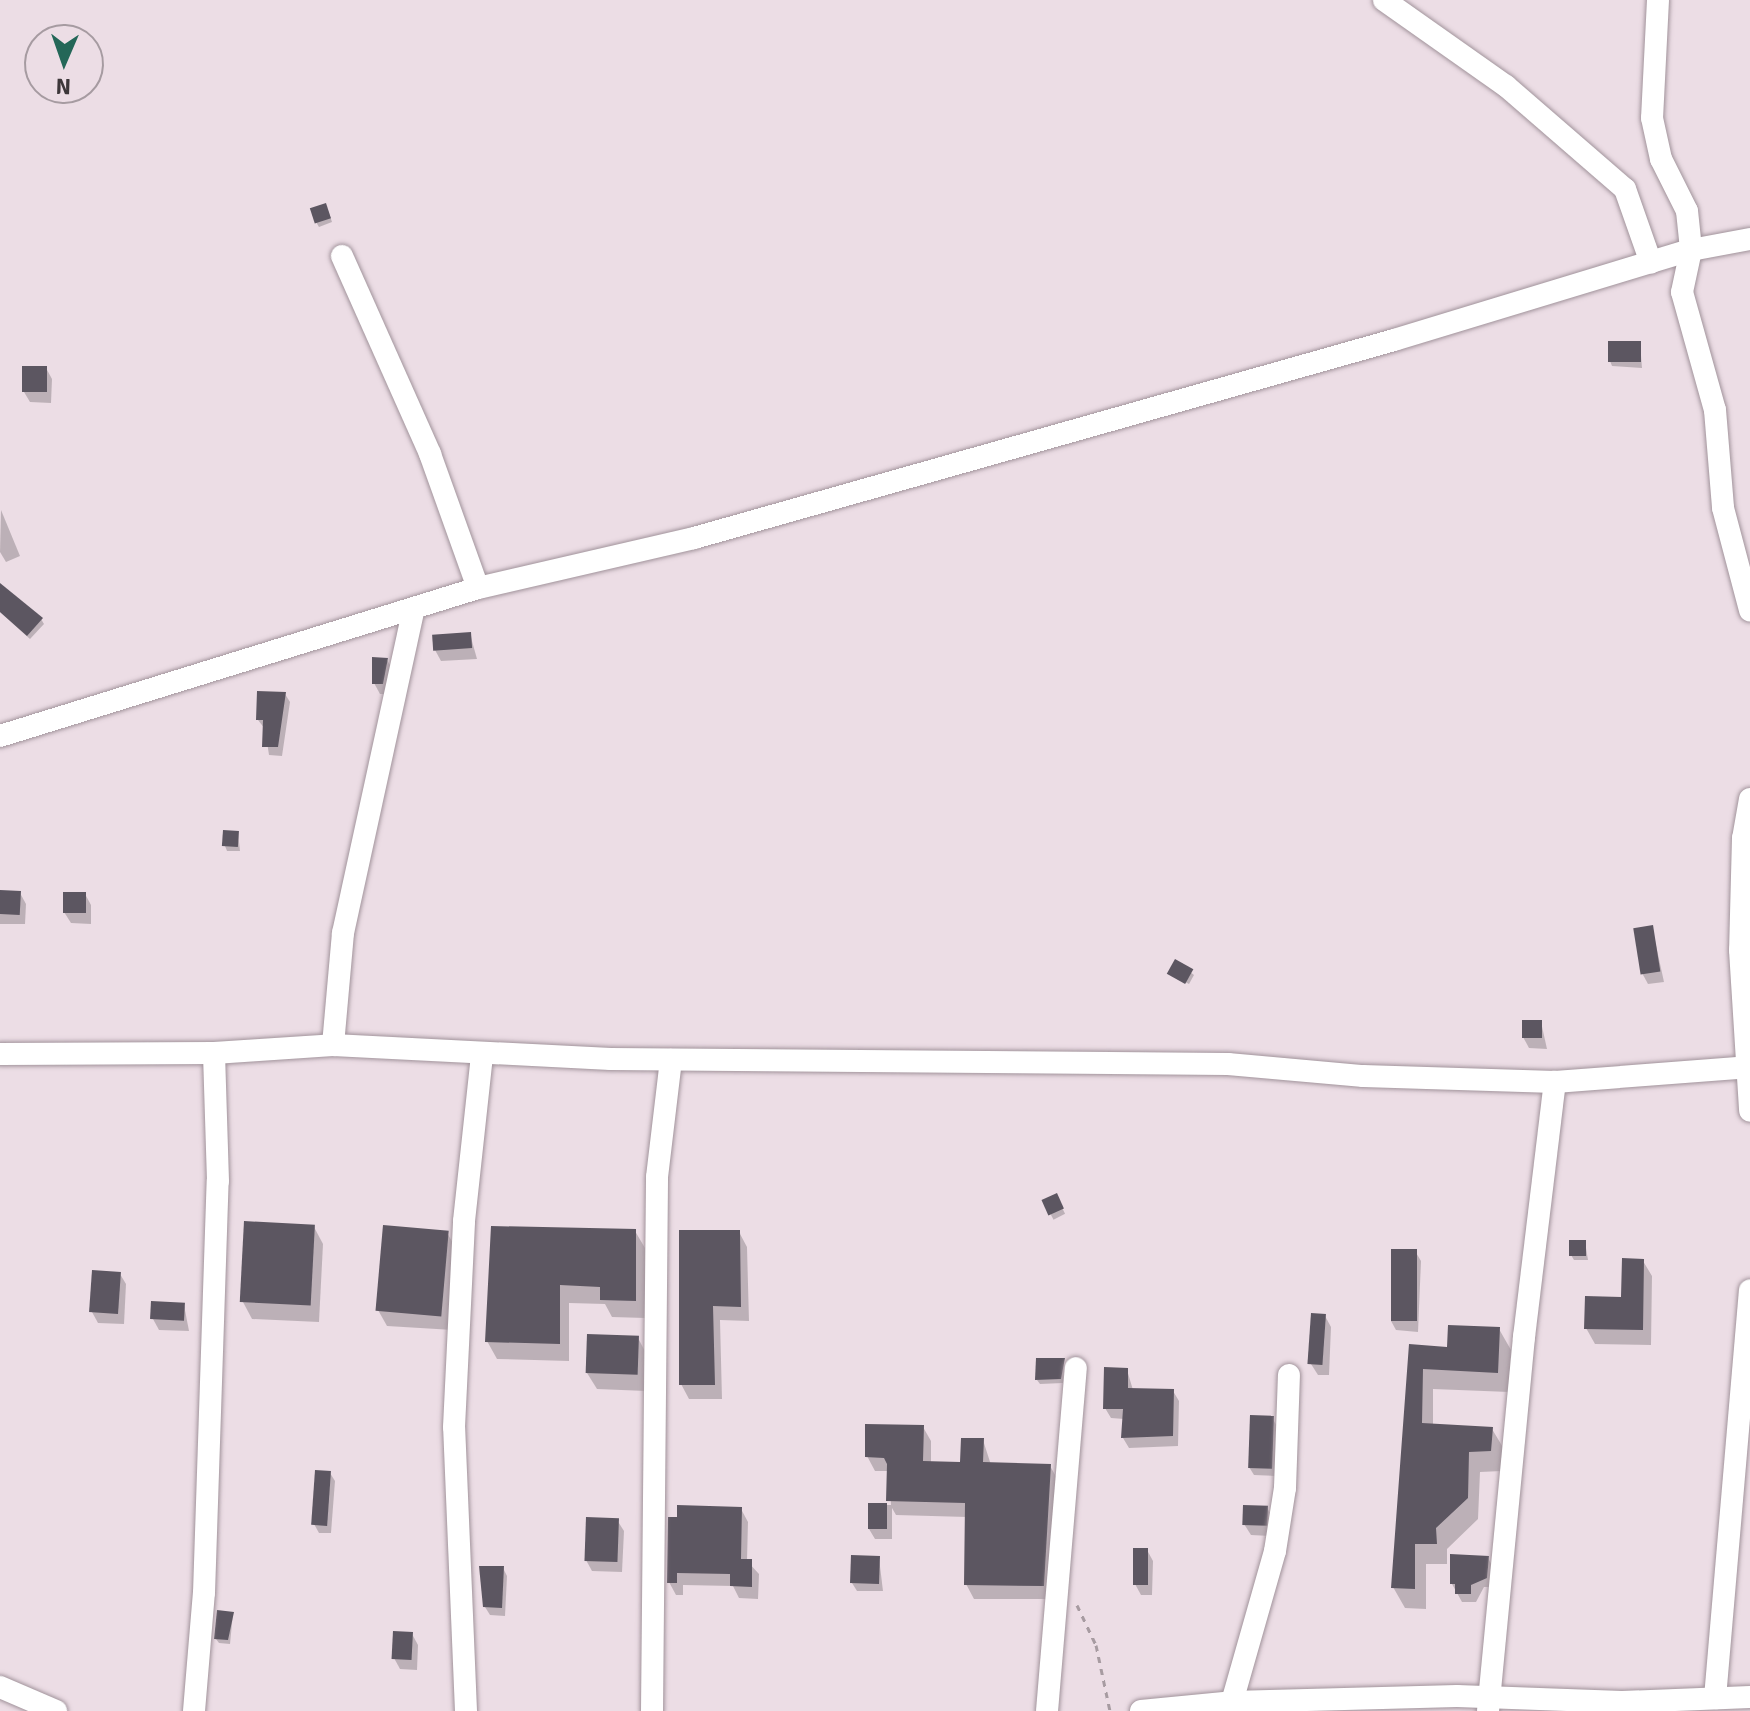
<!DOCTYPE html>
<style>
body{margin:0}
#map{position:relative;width:1750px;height:1711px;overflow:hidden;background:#ecdde5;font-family:Signika,sans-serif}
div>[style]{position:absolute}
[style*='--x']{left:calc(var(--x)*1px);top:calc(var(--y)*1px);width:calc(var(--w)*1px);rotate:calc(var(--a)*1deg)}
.shadow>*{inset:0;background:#0003;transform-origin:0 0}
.building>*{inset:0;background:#5c5661;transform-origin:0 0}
.path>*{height:3px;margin-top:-1.5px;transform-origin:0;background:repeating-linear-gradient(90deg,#a79ba1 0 6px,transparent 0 12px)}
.roads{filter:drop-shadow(0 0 2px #a1939b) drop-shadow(0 0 2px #a1939b)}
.minor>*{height:22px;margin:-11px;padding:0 11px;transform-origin:11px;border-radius:11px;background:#fff}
span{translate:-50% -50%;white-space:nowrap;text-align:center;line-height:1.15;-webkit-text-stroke:8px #ecdde5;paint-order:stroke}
.north{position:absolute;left:24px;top:24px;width:80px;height:80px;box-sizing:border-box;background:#ecdde5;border:2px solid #a69ba1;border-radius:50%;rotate:182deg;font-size:22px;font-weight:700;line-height:32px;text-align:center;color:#3d373a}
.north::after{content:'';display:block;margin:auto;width:28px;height:36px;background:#246758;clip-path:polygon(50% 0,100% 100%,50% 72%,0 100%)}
</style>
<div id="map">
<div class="shadow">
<i style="clip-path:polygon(328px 210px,332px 222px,319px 227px,316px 222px)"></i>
<i style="clip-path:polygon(1640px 343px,1642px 368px,1612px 366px,1610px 361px)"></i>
<i style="clip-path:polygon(46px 368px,52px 379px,51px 403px,30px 402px,24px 392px)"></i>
<i style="clip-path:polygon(1px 510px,20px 556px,6px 562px,0 552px)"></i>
<i style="clip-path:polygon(0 591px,41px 619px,44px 624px,30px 639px,0 612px)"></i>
<i style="clip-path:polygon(470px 634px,477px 659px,441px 661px,435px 650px)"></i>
<i style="clip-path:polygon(387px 660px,393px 670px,388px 694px,380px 694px,374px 683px)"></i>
<i style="clip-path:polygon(285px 694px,290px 702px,282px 756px,269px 755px,265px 729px,258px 720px)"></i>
<i style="clip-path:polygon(238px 833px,240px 851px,227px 851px,225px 846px)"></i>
<i style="clip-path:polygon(0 892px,20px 893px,26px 904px,25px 924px,0 924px)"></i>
<i style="clip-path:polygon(85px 894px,91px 905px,91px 924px,71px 923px,64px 912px)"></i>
<i style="clip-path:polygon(1652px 927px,1664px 982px,1648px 984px,1642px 973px)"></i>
<i style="clip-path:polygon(1176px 961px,1194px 975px,1189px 984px,1168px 973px)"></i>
<i style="clip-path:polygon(1541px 1022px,1547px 1049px,1529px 1048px,1523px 1037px)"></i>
<i style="left:1056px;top:1196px;width:20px;height:13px;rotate:63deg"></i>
<i style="clip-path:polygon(314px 1227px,323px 1244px,319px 1322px,252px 1319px,243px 1302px)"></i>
<i style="clip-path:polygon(493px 1228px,635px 1231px,645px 1248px,645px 1318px,612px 1317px,605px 1304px,569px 1303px,569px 1361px,497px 1359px,487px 1341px)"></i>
<i style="clip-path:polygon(739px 1232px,747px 1247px,749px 1321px,720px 1320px,722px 1399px,689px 1399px,681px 1384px)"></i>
<i style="clip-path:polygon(447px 1233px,456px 1248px,453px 1330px,387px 1326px,378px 1310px)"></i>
<i style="clip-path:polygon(1585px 1242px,1588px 1260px,1574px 1260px,1571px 1255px)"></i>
<i style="clip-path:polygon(1415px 1251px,1421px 1261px,1418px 1332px,1396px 1330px,1391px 1321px)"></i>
<i style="clip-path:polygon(1643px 1261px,1652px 1276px,1651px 1345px,1595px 1344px,1586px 1328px,1623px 1299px)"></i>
<i style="clip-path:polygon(120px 1274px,126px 1284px,124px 1324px,98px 1323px,92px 1312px)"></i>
<i style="clip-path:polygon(184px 1305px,189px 1331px,159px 1330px,153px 1319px)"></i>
<i style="clip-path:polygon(1325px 1316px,1331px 1327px,1329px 1375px,1318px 1375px,1311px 1364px)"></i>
<i style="clip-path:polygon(1499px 1329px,1511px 1350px,1509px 1392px,1433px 1389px,1433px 1425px,1492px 1429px,1504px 1449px,1502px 1471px,1480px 1472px,1478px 1519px,1447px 1549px,1447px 1564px,1426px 1564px,1426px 1609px,1405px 1608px,1393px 1587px,1411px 1347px,1449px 1349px)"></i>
<i style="clip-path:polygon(638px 1338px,647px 1355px,646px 1391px,597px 1389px,587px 1373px)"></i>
<i style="clip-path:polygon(1064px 1360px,1063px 1383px,1040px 1384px,1037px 1380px)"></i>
<i style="clip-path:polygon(1127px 1370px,1133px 1390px,1173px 1391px,1179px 1401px,1178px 1446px,1129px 1448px,1123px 1438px,1124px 1419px,1111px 1418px,1105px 1408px)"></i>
<i style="clip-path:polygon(1272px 1418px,1277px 1426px,1275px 1476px,1254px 1475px,1249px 1467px)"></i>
<i style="clip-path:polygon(923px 1427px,931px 1441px,931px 1463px,962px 1464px,983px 1440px,991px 1465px,1050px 1466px,1058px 1480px,1051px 1599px,974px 1599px,966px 1584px,967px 1517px,896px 1515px,892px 1508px,892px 1539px,875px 1539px,869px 1529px,870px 1505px,891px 1505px,889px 1471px,875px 1471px,867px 1456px)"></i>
<i style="clip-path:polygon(330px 1473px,335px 1481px,331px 1533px,319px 1533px,314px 1524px)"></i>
<i style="clip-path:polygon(1267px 1508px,1273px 1518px,1270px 1536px,1251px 1535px,1244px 1524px)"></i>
<i style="clip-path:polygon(741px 1509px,748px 1522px,747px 1561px,759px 1574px,758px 1599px,739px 1598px,733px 1586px,683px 1585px,683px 1595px,676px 1595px,669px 1582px,670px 1519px)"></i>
<i style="clip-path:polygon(617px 1520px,624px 1531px,622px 1572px,592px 1571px,586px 1560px)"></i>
<i style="clip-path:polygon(1147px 1550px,1153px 1561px,1152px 1595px,1141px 1595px,1135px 1584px)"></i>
<i style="clip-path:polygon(879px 1558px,883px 1591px,857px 1591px,852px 1583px)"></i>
<i style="clip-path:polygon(1488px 1558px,1493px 1567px,1491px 1587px,1484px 1587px,1476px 1602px,1462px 1602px,1452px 1584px)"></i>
<i style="clip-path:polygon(503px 1568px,507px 1576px,505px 1616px,490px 1615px,485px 1607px)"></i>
<i style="clip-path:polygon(233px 1613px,230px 1644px,219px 1643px,216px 1639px)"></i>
<i style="clip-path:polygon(412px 1634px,418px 1645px,417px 1670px,400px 1669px,394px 1658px)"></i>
</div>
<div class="building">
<i style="left:326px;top:203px;width:16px;height:17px;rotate:72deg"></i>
<i style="left:1608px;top:341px;width:33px;height:21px"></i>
<i style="left:22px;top:366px;width:25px;height:26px"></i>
<i style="clip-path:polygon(0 583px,43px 618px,27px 636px,0 612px)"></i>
<i style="left:471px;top:632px;width:16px;height:39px;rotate:86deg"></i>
<i style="clip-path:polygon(372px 657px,388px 658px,383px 684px,372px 684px)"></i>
<i style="clip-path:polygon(257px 691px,286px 692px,278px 747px,262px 747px,263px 720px,256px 720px)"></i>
<i style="left:223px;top:830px;width:16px;height:16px;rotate:4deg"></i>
<i style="left:0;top:890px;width:21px;height:24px;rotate:3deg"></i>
<i style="left:63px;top:892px;width:23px;height:21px"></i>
<i style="left:1653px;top:925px;width:47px;height:20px;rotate:81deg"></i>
<i style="left:1175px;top:959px;width:21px;height:17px;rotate:29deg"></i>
<i style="left:1522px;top:1020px;width:20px;height:18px"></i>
<i style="left:1057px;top:1193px;width:17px;height:17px;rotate:66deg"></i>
<i style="left:244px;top:1221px;width:71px;height:81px;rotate:3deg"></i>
<i style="left:383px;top:1225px;width:66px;height:86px;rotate:5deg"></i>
<i style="clip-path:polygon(491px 1226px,636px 1229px,636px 1301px,600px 1300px,600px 1287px,560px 1285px,560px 1344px,485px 1342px)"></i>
<i style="clip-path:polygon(679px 1230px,740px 1230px,741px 1307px,713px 1306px,715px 1385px,679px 1385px)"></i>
<i style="left:1569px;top:1240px;width:17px;height:16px"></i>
<i style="left:1391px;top:1249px;width:26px;height:72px"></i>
<i style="clip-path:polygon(1622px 1258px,1644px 1259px,1643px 1330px,1584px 1329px,1585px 1296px,1621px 1297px)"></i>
<i style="left:92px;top:1270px;width:29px;height:42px;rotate:4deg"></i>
<i style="left:151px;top:1301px;width:34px;height:18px;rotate:3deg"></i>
<i style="left:1311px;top:1313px;width:15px;height:51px;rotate:4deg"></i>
<i style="clip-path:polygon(1448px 1325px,1500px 1327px,1498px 1373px,1423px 1369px,1422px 1423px,1493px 1427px,1491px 1451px,1469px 1452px,1468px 1498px,1436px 1528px,1437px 1544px,1415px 1544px,1415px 1589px,1391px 1588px,1409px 1344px,1447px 1347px)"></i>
<i style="left:587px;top:1334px;width:52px;height:39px;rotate:2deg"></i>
<i style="clip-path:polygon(1036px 1358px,1065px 1358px,1061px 1379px,1035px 1380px)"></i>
<i style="clip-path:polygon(1104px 1367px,1128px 1368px,1128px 1388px,1174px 1389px,1173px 1436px,1121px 1438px,1123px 1409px,1103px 1409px)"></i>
<i style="left:1250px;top:1415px;width:24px;height:53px;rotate:2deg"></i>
<i style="clip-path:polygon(865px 1424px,924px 1425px,923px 1461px,960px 1462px,961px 1438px,984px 1438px,983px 1462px,1051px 1464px,1044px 1586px,964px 1585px,965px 1503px,886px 1501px,887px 1464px,884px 1458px,865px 1457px)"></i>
<i style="left:315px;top:1470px;width:16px;height:55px;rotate:4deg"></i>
<i style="left:868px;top:1503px;width:19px;height:26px"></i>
<i style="clip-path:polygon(677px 1505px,742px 1507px,741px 1559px,752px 1559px,752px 1587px,730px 1586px,730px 1574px,677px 1573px,677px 1583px,667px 1583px,668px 1517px,677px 1517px)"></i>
<i style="left:1243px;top:1505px;width:25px;height:20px;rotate:2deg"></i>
<i style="left:586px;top:1517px;width:33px;height:44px;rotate:2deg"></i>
<i style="left:1133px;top:1548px;width:15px;height:37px"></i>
<i style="clip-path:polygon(1450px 1554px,1489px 1556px,1487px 1578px,1471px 1585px,1471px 1594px,1455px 1594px,1455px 1584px,1450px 1584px)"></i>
<i style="left:851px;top:1555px;width:29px;height:28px;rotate:2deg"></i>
<i style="clip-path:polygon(479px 1566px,504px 1566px,502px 1608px,483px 1607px)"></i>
<i style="clip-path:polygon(217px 1610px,234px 1612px,228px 1640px,214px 1639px)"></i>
<i style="left:393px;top:1631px;width:20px;height:28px;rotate:3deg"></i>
</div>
<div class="path">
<i style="--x:1077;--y:1605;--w:44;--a:64.6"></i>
<i style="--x:1096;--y:1645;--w:67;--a:78"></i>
</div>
<div class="roads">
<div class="minor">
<i style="--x:1384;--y:0;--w:149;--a:35.2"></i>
<i style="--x:1506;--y:86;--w:157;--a:40.9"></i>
<i style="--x:1625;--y:189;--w:78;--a:70.6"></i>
<i style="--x:1658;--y:0;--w:118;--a:92.9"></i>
<i style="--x:1652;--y:118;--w:42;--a:77.6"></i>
<i style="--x:1661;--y:159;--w:58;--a:63.4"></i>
<i style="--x:1687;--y:211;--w:39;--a:84"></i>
<i style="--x:1691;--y:250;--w:43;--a:102.1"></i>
<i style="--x:1682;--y:292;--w:123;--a:74.4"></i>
<i style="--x:1715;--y:410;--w:98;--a:85.3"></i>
<i style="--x:1723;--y:508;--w:106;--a:75.2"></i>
<i style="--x:342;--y:256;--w:217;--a:66"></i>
<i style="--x:430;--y:454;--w:142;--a:70.3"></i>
<i style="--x:0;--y:736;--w:500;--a:-17.2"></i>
<i style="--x:478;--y:588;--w:222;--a:-13"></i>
<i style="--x:694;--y:538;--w:727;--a:-15.79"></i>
<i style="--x:1394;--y:340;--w:310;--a:-16.9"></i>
<i style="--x:1691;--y:250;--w:60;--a:-10.6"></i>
<i style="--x:1750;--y:799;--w:40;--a:100"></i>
<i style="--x:1743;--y:838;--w:112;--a:91.5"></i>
<i style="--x:1740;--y:950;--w:161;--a:86.4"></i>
<i style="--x:333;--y:1045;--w:112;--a:-84.9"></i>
<i style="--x:343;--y:933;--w:330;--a:-77.7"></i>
<i style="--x:0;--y:1054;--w:214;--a:-0.3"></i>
<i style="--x:214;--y:1053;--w:119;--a:-3.8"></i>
<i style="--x:333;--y:1045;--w:278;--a:2.9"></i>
<i style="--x:611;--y:1059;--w:617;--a:0.46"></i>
<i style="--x:1228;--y:1064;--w:136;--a:5.1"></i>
<i style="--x:1363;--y:1076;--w:192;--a:1.8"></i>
<i style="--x:1555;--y:1082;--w:196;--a:-4.4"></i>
<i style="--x:0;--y:1687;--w:61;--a:23.2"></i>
<i style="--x:1715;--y:1698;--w:409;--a:-85.1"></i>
<i style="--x:1232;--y:1702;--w:157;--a:-74.1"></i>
<i style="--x:1275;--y:1551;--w:64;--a:-81"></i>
<i style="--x:1285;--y:1488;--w:113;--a:-88"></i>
<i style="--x:194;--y:1711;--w:118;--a:-85.2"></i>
<i style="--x:204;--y:1593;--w:412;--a:-88.1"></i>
<i style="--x:218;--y:1181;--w:128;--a:-91.8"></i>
<i style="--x:466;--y:1711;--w:284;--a:-92.4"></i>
<i style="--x:454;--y:1427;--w:206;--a:-87.2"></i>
<i style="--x:464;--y:1221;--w:167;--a:-83.8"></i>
<i style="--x:652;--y:1711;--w:534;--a:-89.46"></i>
<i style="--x:657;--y:1177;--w:118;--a:-83.2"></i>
<i style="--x:1047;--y:1711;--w:344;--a:-85.2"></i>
<i style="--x:1141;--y:1711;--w:91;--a:-5.6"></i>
<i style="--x:1232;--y:1702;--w:225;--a:-1.5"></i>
<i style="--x:1457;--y:1696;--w:165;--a:2.1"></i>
<i style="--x:1622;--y:1702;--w:128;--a:-2.2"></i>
<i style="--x:1488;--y:1711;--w:376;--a:-84.5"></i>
<i style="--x:1524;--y:1337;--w:257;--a:-83.1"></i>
</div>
</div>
<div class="north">N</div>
</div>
